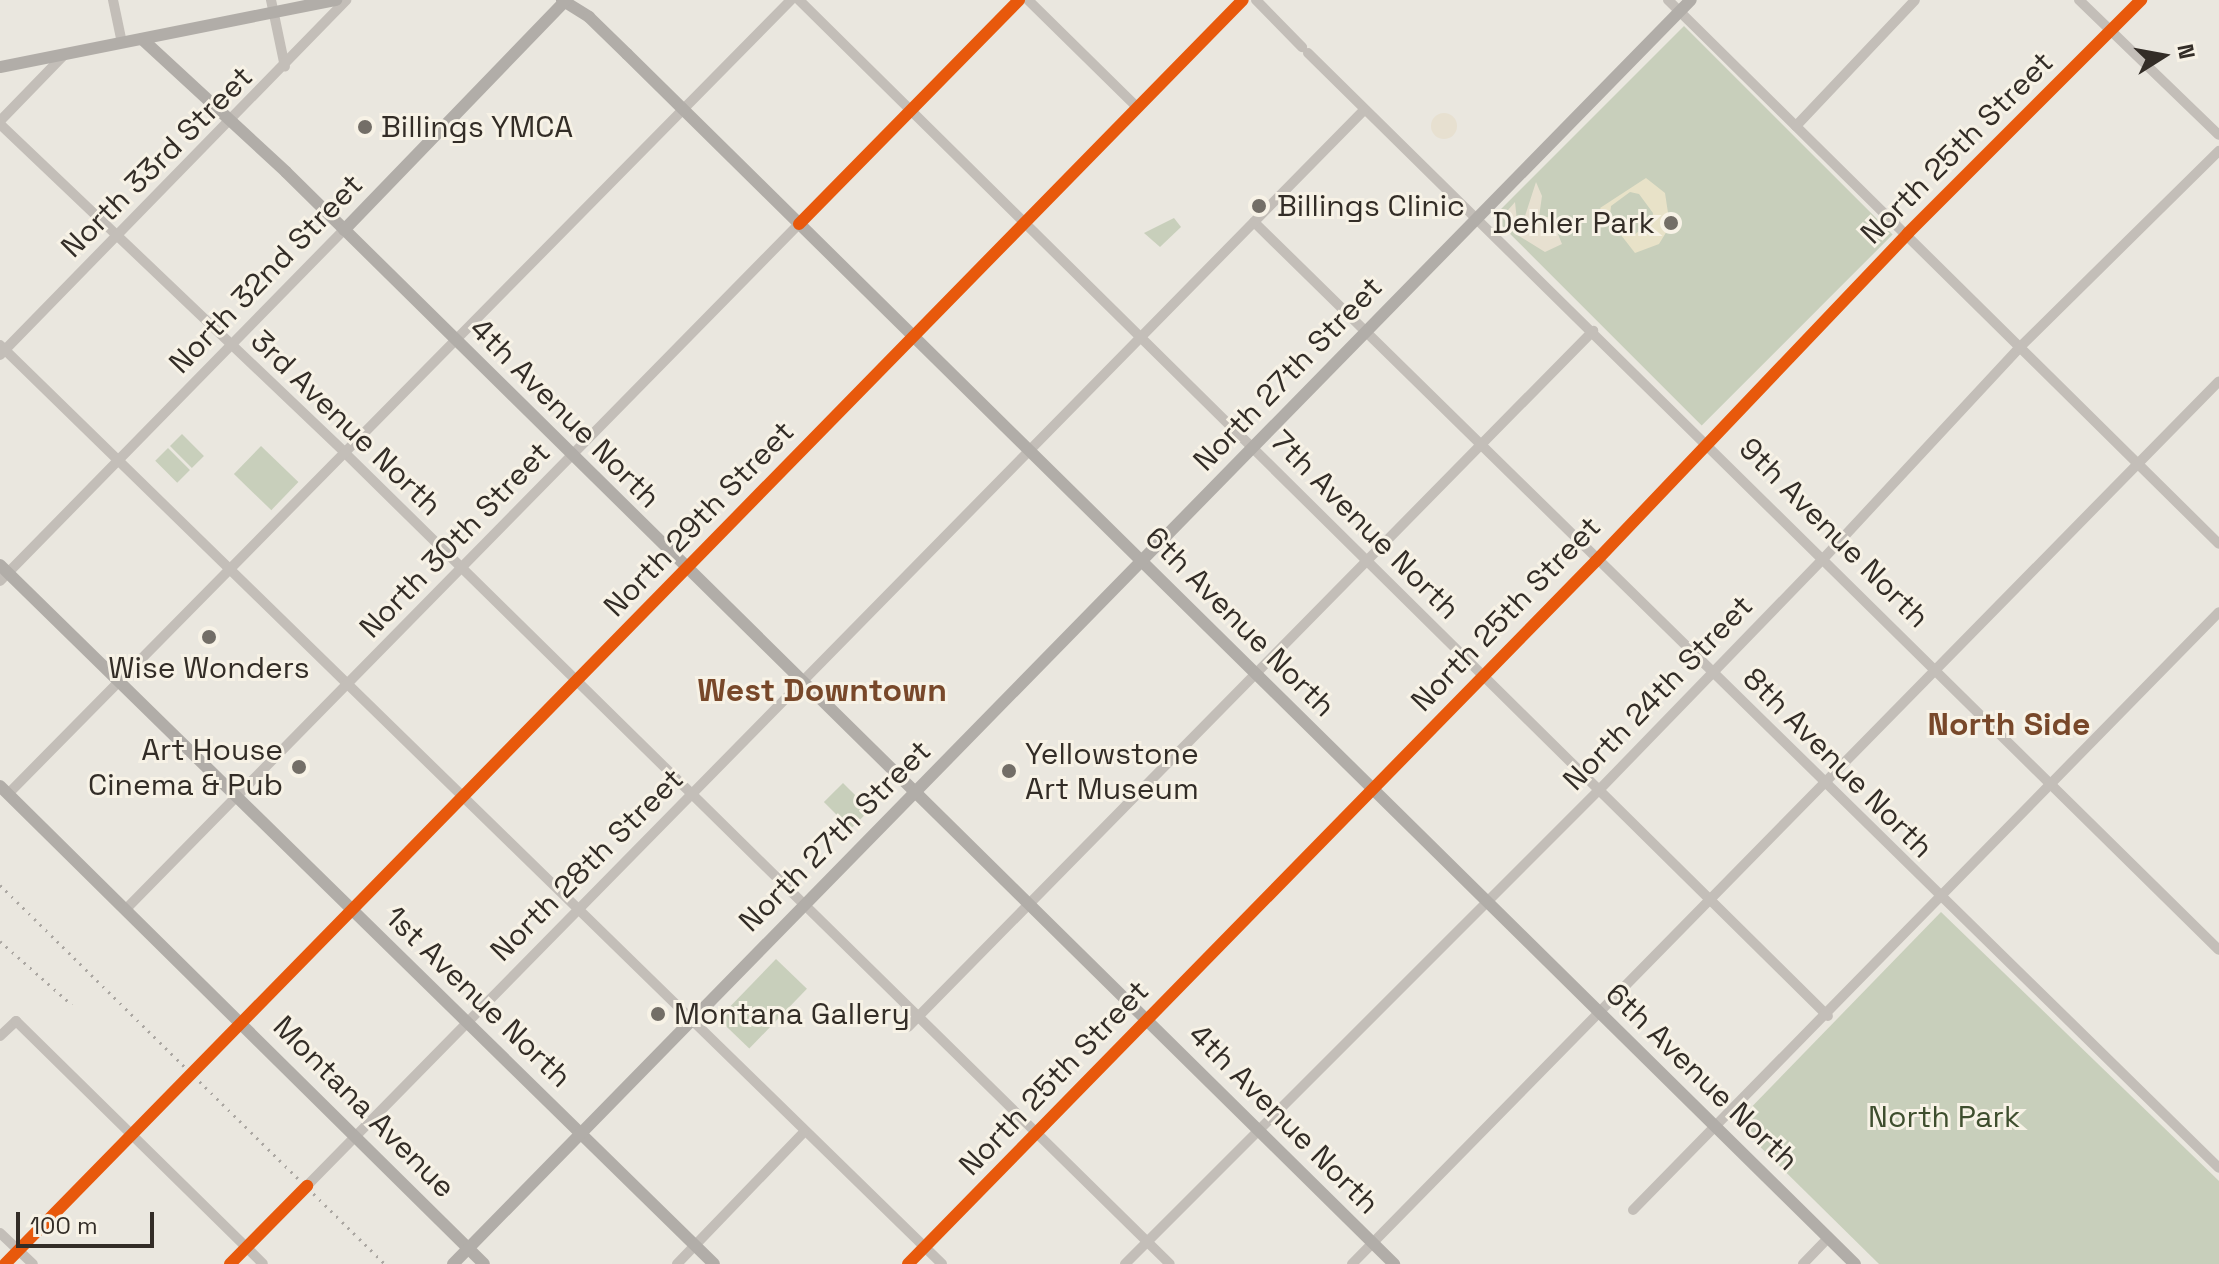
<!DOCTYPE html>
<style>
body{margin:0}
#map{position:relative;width:2219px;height:1264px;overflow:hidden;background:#eae7df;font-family:"Space Grotesk",sans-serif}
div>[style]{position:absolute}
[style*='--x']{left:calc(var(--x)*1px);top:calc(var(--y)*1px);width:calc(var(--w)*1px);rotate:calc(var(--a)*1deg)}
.green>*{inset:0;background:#c8cfbb;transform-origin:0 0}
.sand>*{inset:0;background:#e8e2c8}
.plaza>*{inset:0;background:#e7e0d0}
.round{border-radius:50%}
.minor>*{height:10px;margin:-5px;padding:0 5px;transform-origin:5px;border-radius:5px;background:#c3beb8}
.major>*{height:12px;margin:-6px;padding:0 6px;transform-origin:6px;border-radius:6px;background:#b1ada8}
.rail>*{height:3px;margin-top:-1.5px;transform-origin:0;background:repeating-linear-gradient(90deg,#aba7a2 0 2px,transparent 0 8px)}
.cycleway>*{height:12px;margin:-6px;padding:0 6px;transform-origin:6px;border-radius:6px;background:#e8590c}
.dots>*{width:22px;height:22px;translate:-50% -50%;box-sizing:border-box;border:4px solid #f7f2e6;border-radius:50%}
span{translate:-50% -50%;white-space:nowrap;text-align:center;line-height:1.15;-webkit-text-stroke:6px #f7f2e6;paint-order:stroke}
.poi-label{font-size:30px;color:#332d27}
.left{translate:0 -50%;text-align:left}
.right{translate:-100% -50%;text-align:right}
.street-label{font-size:30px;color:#332d27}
.park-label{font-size:30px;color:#3e4e2e}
.neighbourhood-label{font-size:32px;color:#78482a;font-weight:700}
.north{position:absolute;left:2123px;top:16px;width:80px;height:80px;-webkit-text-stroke:6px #f7f2e6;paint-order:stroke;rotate:79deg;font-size:22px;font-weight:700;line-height:32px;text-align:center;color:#332d27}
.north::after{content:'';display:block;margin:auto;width:28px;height:36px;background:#332d27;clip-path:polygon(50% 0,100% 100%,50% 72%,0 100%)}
.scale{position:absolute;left:16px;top:1212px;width:138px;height:36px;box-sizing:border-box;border:4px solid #332d27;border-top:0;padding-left:10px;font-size:24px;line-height:28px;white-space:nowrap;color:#332d27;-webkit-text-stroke:6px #f7f2e6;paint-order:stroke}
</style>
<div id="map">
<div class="green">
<i style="left:1684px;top:26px;width:295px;height:270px;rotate:45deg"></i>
<i style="clip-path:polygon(1174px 218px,1181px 227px,1160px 247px,1144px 233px)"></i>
<i style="left:182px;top:434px;width:31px;height:17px;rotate:45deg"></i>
<i style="left:261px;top:446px;width:52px;height:39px;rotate:44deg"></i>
<i style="left:168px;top:448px;width:31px;height:18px;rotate:45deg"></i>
<i style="left:843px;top:783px;width:38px;height:27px;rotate:45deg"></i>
<i style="clip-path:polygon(1941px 912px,2219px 1181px,2219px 1264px,1879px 1264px,1736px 1123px)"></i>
<i style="left:776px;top:959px;width:43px;height:83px;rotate:44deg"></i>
</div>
<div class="sand">
<i style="clip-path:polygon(evenodd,1646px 178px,1665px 193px,1670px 226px,1659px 244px,1635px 253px,1600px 208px,1646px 178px,1630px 192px,1639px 194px,1653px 213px,1652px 221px,1634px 235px,1624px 234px,1610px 215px,1611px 206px,1630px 192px)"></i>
</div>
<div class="plaza">
<i class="round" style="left:1431px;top:113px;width:26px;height:26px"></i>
<i style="clip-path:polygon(1536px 182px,1542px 196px,1539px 217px,1551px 217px,1562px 244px,1545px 252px,1519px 236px,1502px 217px,1515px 202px,1518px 230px,1529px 231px,1525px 216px)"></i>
</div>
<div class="minor">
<i style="--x:113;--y:0;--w:44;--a:78.2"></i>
<i style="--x:271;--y:0;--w:68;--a:78.2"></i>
<i style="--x:799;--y:0;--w:1446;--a:44.64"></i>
<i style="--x:1028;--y:0;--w:153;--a:44.5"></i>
<i style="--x:1256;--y:0;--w:66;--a:45.6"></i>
<i style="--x:1668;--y:0;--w:774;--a:44.63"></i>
<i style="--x:2079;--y:0;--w:194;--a:44"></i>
<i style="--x:1308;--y:53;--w:1278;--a:44.56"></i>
<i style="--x:0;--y:121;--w:93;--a:-45.9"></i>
<i style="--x:0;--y:124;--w:478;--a:43.6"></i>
<i style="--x:346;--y:454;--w:1155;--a:44.51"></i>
<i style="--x:1796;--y:126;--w:173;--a:-46.6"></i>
<i style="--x:1254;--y:222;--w:1351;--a:44.43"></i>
<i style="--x:0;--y:345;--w:1316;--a:44.29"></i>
<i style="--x:0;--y:355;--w:496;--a:-45.7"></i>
<i style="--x:0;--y:581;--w:491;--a:-45.6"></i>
<i style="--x:8;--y:794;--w:1115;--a:-45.4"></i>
<i style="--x:126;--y:909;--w:1274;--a:-45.51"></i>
<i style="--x:908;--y:1027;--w:977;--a:-45.46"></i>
<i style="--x:0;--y:1036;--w:22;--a:-43"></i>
<i style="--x:16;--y:1021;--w:346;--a:44.5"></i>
<i style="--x:1633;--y:1210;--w:837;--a:-45.58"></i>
<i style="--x:0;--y:1233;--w:45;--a:43.2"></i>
<i style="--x:5;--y:1264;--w:1769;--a:-45.6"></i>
<i style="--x:230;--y:1264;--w:1618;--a:-45.5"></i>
<i style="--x:677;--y:1264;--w:183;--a:-46.1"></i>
<i style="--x:908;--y:1264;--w:984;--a:-45.62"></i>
<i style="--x:1596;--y:561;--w:453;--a:-46.4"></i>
<i style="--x:1908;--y:233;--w:330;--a:-45"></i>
<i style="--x:1125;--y:1264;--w:672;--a:-45"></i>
<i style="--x:1600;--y:789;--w:322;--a:-45.9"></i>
<i style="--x:1824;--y:558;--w:287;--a:-47.1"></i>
<i style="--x:2019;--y:348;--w:281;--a:-44.6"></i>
<i style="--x:1352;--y:1264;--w:1237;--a:-45.52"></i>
<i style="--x:1803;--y:1264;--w:37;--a:-46"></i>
</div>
<div class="major">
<i style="--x:562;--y:0;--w:32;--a:32"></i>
<i style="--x:589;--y:17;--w:53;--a:44.2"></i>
<i style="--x:627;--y:54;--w:1724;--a:44.58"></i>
<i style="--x:142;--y:39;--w:196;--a:42.7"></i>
<i style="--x:286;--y:172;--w:1556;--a:44.58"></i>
<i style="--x:0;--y:67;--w:343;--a:-11.3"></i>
<i style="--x:344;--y:230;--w:320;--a:-46"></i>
<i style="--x:0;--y:565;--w:999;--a:44.39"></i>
<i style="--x:0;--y:786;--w:680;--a:44.64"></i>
<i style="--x:453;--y:1264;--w:1769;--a:-45.6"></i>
</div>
<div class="rail">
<i style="--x:0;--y:885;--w:540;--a:44.55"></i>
<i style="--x:0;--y:941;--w:96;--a:41.6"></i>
</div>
<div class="cycleway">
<i style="--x:799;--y:224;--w:314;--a:-45.5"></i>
<i style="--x:5;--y:1264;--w:1769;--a:-45.6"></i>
<i style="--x:230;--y:1264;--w:110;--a:-45.4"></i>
<i style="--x:908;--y:1264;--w:984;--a:-45.62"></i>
<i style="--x:1596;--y:561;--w:453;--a:-46.4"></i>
<i style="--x:1908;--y:233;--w:330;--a:-45"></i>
</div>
<div class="dots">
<i style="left:365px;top:127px;background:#736e67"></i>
<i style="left:1259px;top:206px;background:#736e67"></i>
<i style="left:1671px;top:223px;background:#736e67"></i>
<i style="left:209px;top:637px;background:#736e67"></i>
<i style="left:299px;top:767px;background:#736e67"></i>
<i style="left:1009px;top:771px;background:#736e67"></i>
<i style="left:658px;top:1014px;background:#736e67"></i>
</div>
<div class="poi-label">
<span class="left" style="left:381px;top:127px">Billings YMCA</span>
<span class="left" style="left:1277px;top:206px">Billings Clinic</span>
<span class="right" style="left:1655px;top:223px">Dehler Park</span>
<span style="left:209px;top:668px">Wise Wonders</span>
<span class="right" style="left:283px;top:767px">Art House<br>Cinema &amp; Pub</span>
<span class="left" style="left:1025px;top:771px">Yellowstone<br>Art Museum</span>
<span class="left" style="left:674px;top:1014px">Montana Gallery</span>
</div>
<div class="street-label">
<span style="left:1957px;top:148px;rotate:-45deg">North 25th Street</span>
<span style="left:157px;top:162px;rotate:-45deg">North 33rd Street</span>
<span style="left:266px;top:274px;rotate:-46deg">North 32nd Street</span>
<span style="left:1288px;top:374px;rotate:-46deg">North 27th Street</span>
<span style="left:565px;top:413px;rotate:45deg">4th Avenue North</span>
<span style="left:346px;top:423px;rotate:44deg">3rd Avenue North</span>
<span style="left:699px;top:519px;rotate:-46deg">North 29th Street</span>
<span style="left:1365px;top:525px;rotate:45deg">7th Avenue North</span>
<span style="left:1834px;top:533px;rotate:45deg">9th Avenue North</span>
<span style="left:455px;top:540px;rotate:-46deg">North 30th Street</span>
<span style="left:1506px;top:614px;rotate:-46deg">North 25th Street</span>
<span style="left:1240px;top:622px;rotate:45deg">6th Avenue North</span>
<span style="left:1658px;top:693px;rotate:-46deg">North 24th Street</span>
<span style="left:1838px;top:763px;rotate:45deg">8th Avenue North</span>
<span style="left:835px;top:836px;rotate:-45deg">North 27th Street</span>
<span style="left:587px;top:865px;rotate:-45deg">North 28th Street</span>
<span style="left:478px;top:997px;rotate:44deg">1st Avenue North</span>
<span style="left:1702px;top:1077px;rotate:44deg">6th Avenue North</span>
<span style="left:1054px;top:1078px;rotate:-46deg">North 25th Street</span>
<span style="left:364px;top:1107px;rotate:45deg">Montana Avenue</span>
<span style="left:1284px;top:1119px;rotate:45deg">4th Avenue North</span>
</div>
<div class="park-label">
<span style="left:1944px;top:1117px">North Park</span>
</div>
<div class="neighbourhood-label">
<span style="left:822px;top:690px">West Downtown</span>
<span style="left:2009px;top:724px">North Side</span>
</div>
<div class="north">N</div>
<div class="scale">100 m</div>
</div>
